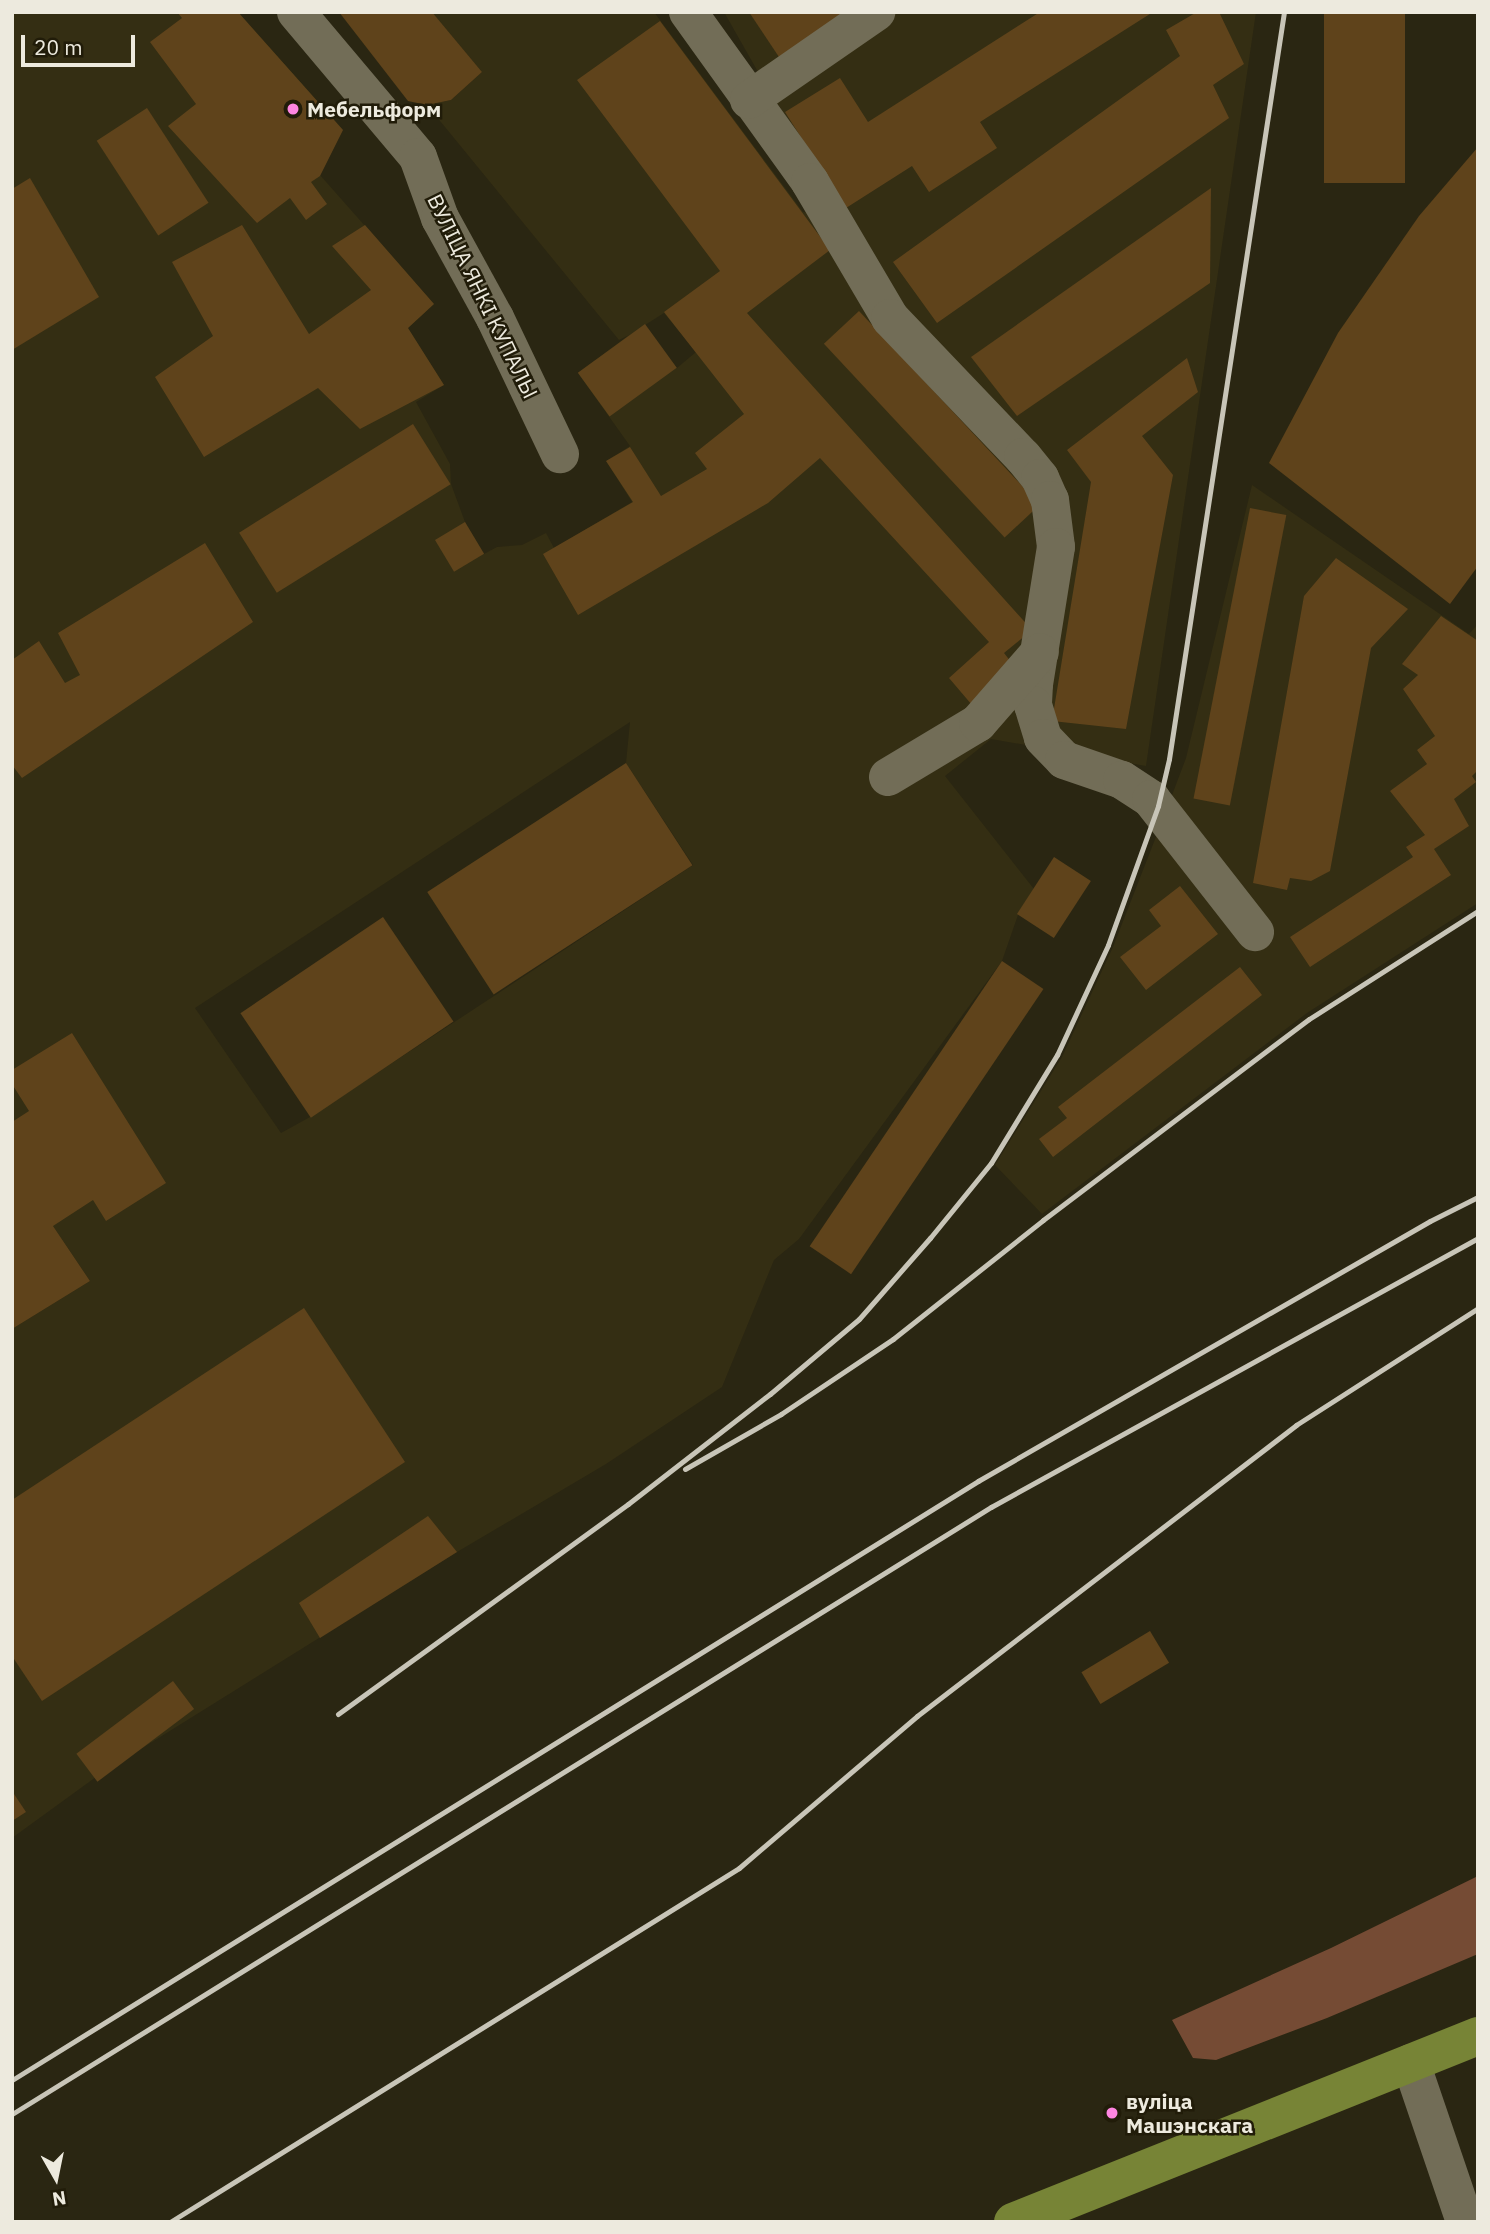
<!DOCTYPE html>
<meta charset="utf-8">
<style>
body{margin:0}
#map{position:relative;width:1490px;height:2234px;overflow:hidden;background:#2a2612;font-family:"IBM Plex Sans",sans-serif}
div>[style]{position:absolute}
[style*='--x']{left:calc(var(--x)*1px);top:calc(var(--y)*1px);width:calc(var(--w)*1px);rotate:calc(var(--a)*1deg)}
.built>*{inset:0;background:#342e13}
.forest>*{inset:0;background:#754b34}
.building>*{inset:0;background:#5f431b;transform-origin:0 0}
.minor>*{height:38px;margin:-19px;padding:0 19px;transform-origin:19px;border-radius:19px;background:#726d57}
.major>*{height:38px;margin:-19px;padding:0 19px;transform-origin:19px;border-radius:19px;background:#778436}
.rail>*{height:5px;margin:-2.5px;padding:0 2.5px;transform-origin:2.5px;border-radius:2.5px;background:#c8c5b8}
.dots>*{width:19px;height:19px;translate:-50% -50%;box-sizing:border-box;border:4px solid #211c09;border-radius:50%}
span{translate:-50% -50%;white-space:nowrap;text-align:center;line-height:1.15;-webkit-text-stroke:5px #211c09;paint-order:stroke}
.poi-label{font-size:21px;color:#edeade;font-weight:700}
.left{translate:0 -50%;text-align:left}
.street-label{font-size:21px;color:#edeade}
.frame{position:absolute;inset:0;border:14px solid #edeade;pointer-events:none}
.north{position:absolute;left:21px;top:2143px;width:70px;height:70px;-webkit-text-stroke:5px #211c09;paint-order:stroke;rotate:171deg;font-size:19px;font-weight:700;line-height:28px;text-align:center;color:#edeade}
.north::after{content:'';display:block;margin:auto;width:24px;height:32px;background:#edeade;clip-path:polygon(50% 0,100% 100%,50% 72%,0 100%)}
.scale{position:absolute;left:21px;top:35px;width:114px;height:32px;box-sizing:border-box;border:4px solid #edeade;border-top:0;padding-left:9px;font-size:21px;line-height:24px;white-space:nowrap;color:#edeade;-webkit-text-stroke:5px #211c09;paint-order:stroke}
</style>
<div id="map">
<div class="built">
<i style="clip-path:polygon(evenodd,12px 12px,238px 12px,343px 130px,320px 175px,434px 304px,408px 328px,444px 385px,416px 402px,450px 464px,451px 484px,465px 522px,484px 554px,497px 547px,522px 545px,546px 533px,554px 548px,632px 502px,606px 461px,630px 446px,578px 373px,629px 335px,619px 340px,427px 105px,451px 100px,482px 72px,432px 12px,654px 12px,803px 212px,831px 215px,846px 208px,766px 86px,724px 12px,1256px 12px,1146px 766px,991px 739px,945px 776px,1034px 889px,1018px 915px,1002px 961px,799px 1239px,774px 1260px,722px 1387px,606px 1464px,457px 1552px,96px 1777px,12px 1838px,12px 1329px,90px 1281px,53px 1226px,12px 1251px,12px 12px,664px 313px,696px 352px,677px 368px,645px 325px,664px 313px,12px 12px,630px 722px,626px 763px,693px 865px,310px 1117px,281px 1133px,195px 1008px,630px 722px)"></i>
<i style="clip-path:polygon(1252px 485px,1469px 634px,1478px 624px,1478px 903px,1307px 1013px,1042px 1214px,995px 1165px,1062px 1057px,1113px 947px,1166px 811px,1186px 758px)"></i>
</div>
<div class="forest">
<i style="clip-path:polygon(1478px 1876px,1478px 1954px,1327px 2018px,1216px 2060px,1193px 2058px,1172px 2020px,1331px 1948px)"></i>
</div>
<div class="building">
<i style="clip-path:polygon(177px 12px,238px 12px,343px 130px,320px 176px,311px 182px,327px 204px,306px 220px,290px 198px,257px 223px,168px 126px,196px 104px,150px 42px,182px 18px)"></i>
<i style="clip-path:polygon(339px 12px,432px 12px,482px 72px,451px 100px,427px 105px,408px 101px)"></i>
<i style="clip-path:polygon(749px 12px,846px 12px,779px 57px)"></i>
<i style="clip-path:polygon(1040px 12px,1153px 12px,980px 122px,997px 148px,929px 192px,912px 166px,846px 208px,785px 112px,840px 78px,868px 122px)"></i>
<i style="clip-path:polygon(1197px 12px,1219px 12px,1244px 64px,1213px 85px,1229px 118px,937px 323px,893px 262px,1180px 56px,1166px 30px)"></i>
<i style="left:1324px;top:12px;width:81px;height:171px"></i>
<i style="clip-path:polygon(660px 21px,830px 250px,747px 313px,1032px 630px,1004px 653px,1015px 667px,972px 705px,949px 678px,989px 642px,820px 458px,768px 503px,578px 615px,543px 554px,633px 502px,606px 461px,630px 447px,661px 496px,707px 469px,695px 453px,744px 414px,664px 312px,720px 271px,577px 80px)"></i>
<i style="left:147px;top:108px;width:113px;height:60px;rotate:57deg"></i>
<i style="clip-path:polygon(1478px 147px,1478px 566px,1450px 604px,1269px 463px,1338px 333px,1419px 216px)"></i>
<i style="clip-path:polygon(30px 178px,99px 297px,12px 350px,12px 189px)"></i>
<i style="clip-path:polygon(1211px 188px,1210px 283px,1017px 416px,971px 357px)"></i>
<i style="clip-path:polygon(242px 225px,309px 334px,371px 290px,332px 246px,365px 225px,434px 304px,408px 328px,444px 385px,360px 429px,318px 388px,204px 457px,155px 377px,213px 336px,172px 262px)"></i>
<i style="left:859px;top:311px;width:265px;height:48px;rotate:47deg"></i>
<i style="left:645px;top:324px;width:54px;height:83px;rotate:54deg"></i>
<i style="clip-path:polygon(1187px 358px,1198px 392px,1142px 436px,1173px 475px,1126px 729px,1052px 721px,1091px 482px,1067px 450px)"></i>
<i style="left:413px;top:424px;width:71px;height:205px;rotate:58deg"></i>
<i style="left:1250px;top:508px;width:37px;height:296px;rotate:11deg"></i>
<i style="left:465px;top:522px;width:37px;height:35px;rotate:59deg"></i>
<i style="clip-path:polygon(205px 543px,253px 622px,22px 778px,12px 765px,12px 660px,39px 641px,65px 683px,80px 675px,58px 633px)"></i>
<i style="clip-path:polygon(1336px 558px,1408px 609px,1371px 648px,1330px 871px,1311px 881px,1290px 878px,1287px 890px,1253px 883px,1304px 596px)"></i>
<i style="clip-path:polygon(1441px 616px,1478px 641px,1478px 770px,1472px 776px,1476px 782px,1454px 799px,1469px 826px,1434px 849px,1451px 875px,1310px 967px,1290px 937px,1413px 857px,1406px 847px,1425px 835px,1390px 791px,1427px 764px,1417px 750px,1435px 736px,1403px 689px,1418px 675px,1402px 664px)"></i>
<i style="left:626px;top:763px;width:122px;height:237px;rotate:57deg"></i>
<i style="left:1054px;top:857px;width:44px;height:68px;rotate:33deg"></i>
<i style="clip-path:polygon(1180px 886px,1218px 934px,1146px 990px,1120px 957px,1161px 926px,1149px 910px)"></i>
<i style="left:383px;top:917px;width:126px;height:172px;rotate:56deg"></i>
<i style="left:1002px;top:961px;width:50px;height:344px;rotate:34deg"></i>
<i style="clip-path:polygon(1240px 967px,1262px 995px,1053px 1157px,1039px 1139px,1067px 1118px,1058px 1107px)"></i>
<i style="clip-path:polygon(72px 1033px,166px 1183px,106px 1221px,93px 1200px,53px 1226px,90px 1281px,12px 1329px,12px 1122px,29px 1111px,12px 1084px,12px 1070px)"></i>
<i style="clip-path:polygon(304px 1308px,405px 1462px,42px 1701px,12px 1656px,12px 1500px)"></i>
<i style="clip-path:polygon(428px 1516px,457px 1552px,320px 1638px,299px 1603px)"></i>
<i style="left:1150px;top:1631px;width:37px;height:80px;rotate:59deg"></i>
<i style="left:173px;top:1681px;width:35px;height:121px;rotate:53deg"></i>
<i style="clip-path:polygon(12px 1791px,26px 1812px,12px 1821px)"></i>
</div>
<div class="minor">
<i style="--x:296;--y:12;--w:189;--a:49.9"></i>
<i style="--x:418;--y:157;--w:65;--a:70.2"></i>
<i style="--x:440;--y:218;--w:114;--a:61.2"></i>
<i style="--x:495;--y:318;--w:151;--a:64.5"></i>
<i style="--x:688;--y:12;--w:209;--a:54.3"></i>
<i style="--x:810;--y:182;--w:158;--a:59.5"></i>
<i style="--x:890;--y:318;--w:192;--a:46.3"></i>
<i style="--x:1023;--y:457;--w:27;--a:51"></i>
<i style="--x:1040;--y:478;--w:24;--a:66"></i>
<i style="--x:1050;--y:500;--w:47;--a:82.7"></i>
<i style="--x:1056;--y:547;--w:139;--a:99.1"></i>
<i style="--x:1034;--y:684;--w:21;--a:93"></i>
<i style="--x:1033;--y:705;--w:34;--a:73"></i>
<i style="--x:1043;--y:738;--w:30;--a:46"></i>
<i style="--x:1064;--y:760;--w:61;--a:19"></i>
<i style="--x:1122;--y:780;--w:35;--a:33"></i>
<i style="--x:1151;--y:799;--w:169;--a:52"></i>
<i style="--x:749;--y:100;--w:155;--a:-34.7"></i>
<i style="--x:888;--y:777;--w:105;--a:-31"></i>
<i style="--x:978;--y:723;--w:94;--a:-48.9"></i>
<i style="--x:1411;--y:2063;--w:168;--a:71.2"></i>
</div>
<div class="major">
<i style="--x:1013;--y:2222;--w:501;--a:-21.8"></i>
</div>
<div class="rail">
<i style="--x:685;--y:1469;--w:111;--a:-29.8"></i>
<i style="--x:781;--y:1414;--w:135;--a:-33.8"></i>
<i style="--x:893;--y:1339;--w:191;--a:-38.4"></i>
<i style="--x:1043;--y:1220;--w:333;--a:-37.1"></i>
<i style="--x:1309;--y:1019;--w:201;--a:-32.6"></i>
<i style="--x:338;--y:1714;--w:358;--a:-35.9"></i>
<i style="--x:628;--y:1504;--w:180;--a:-37.8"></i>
<i style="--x:770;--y:1394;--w:116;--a:-40.1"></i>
<i style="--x:859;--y:1319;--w:108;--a:-48.8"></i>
<i style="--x:930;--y:1238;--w:97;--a:-50.9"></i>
<i style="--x:991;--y:1163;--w:127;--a:-58.6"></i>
<i style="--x:1057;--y:1055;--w:121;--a:-65.1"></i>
<i style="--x:1108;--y:945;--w:148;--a:-70.2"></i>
<i style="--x:1158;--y:806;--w:48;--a:-76.8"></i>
<i style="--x:1169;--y:759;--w:756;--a:-81.25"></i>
<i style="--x:12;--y:2080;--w:1137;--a:-31.8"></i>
<i style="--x:978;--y:1481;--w:521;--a:-29.91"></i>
<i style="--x:1430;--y:1221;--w:54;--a:-26.6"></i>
<i style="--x:12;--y:2114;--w:1152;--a:-31.8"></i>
<i style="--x:991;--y:1507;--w:556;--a:-28.91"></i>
<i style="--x:170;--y:2222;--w:670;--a:-31.89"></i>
<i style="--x:739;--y:1868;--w:234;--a:-40.5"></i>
<i style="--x:917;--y:1716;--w:478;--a:-37.5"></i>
<i style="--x:1296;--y:1425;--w:216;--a:-32.7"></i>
</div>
<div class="dots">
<i style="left:293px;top:109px;background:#fe85e0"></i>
<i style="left:1112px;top:2113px;background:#fe85e0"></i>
</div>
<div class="poi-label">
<span class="left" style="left:307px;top:109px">Мебельформ</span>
<span class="left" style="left:1126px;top:2113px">вуліца<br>Машэнскага</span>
</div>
<div class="street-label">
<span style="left:483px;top:296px;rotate:64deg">ВУЛІЦА ЯНКІ КУПАЛЫ</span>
</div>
<div class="frame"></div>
<div class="north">N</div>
<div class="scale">20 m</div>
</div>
